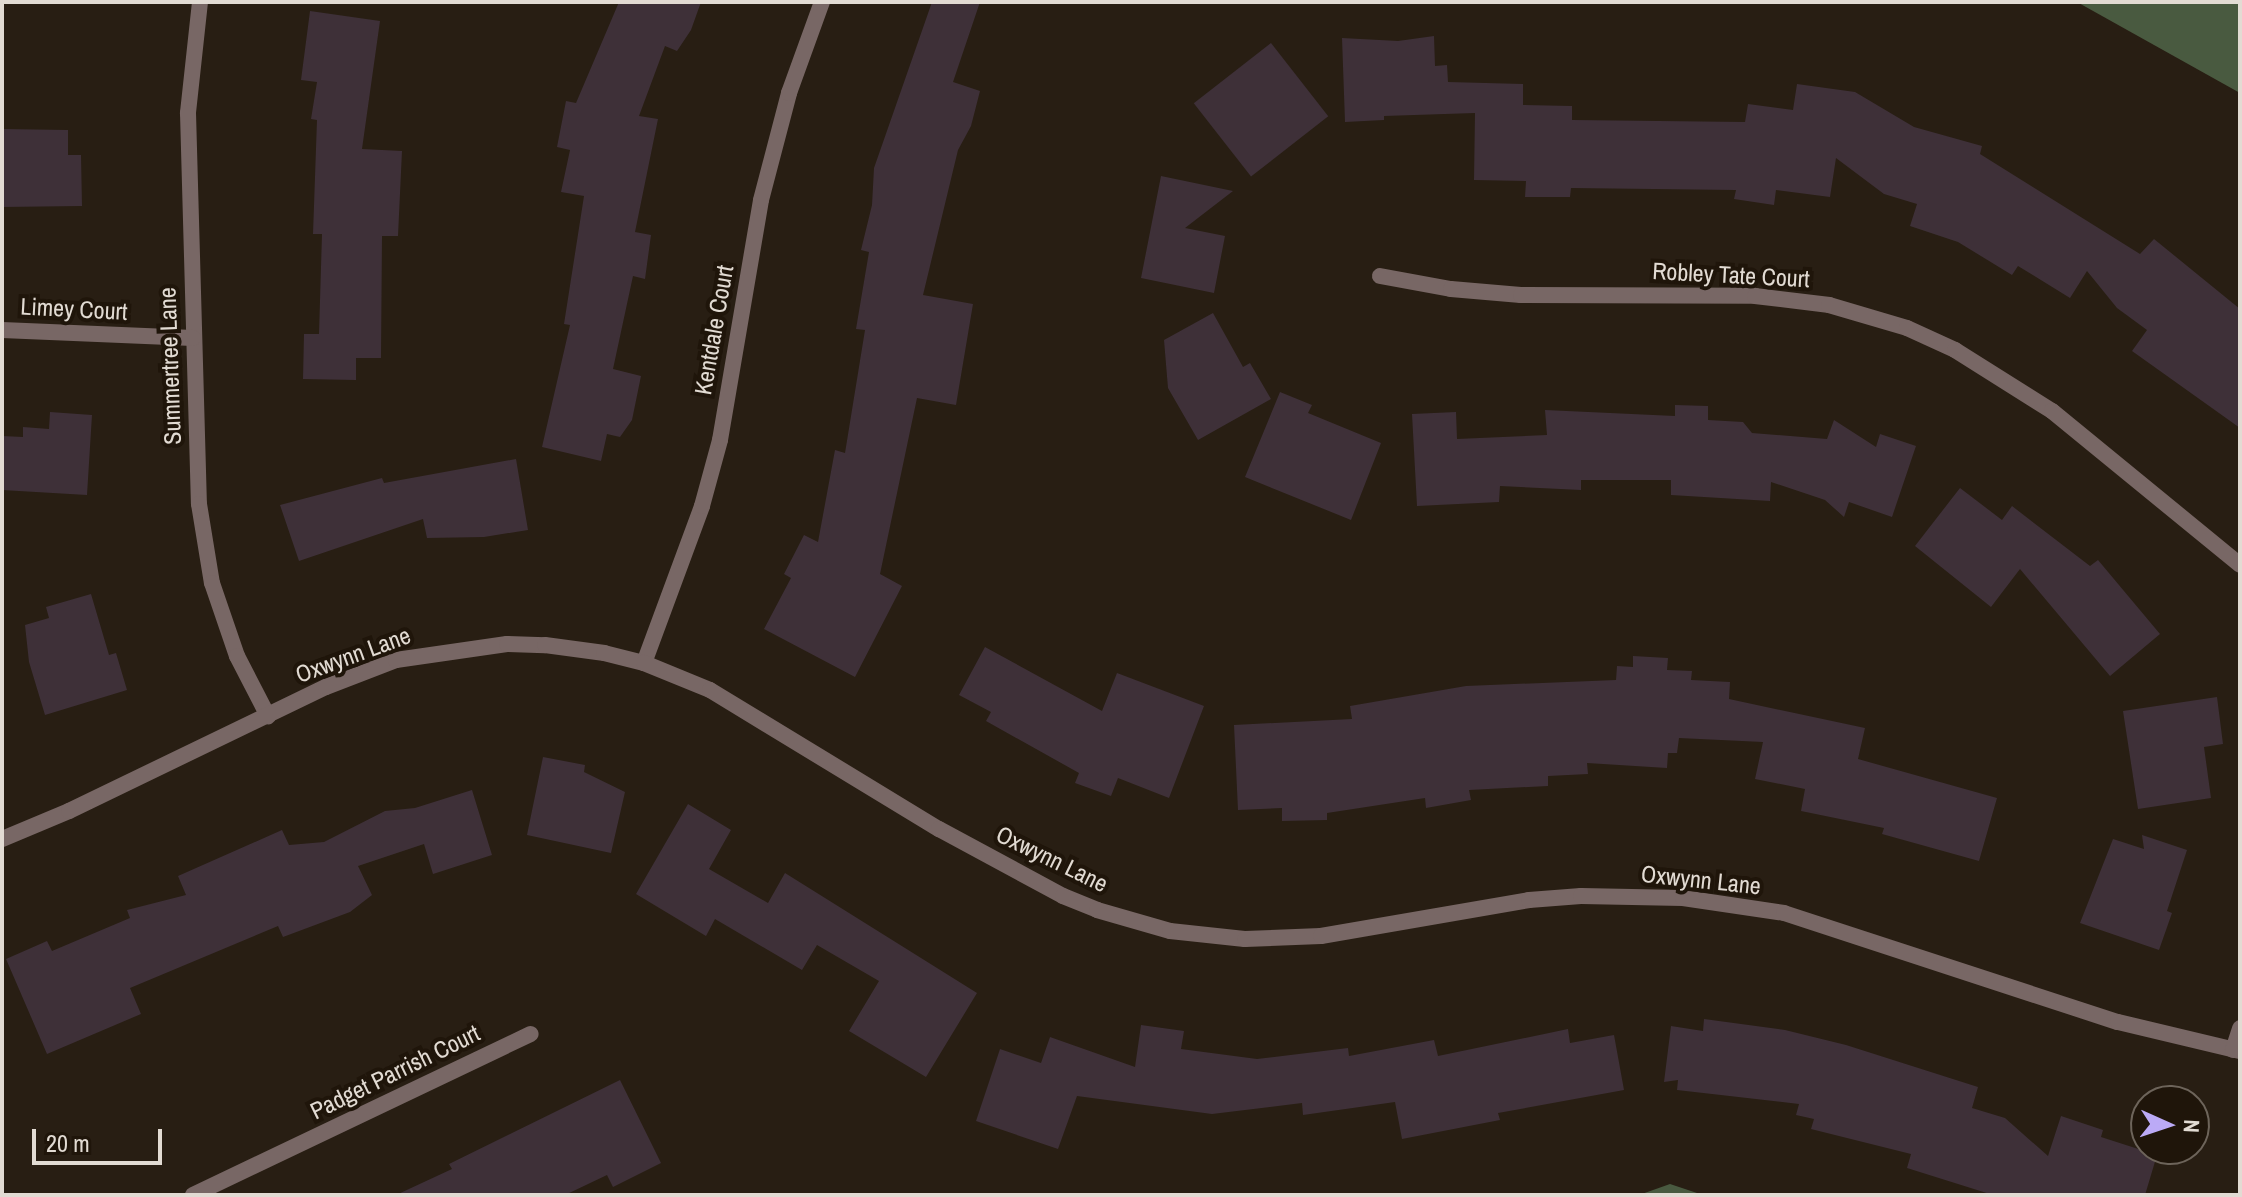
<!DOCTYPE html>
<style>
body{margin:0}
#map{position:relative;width:2242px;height:1197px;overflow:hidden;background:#281e13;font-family:"Archivo Narrow",sans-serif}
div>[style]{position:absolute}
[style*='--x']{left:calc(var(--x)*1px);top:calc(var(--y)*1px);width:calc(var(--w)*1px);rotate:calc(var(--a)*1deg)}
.forest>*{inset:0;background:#495a40}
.building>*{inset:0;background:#3e3038;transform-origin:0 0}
.minor>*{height:16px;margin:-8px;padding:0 8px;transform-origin:8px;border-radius:8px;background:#786765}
span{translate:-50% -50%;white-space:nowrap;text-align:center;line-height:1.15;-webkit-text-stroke:8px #1f150a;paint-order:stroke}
.street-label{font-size:24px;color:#e2dbd3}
.frame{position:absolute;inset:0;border:4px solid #e2dbd3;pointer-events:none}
.north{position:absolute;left:2130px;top:1085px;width:80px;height:80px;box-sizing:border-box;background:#1f150a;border:2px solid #6d645a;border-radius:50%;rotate:93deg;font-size:22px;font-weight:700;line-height:32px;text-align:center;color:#e2dbd3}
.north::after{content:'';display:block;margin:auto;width:28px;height:36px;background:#bbaaf6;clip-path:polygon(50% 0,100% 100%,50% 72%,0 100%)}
.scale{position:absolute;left:32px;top:1129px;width:130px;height:36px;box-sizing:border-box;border:4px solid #e2dbd3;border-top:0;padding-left:10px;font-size:24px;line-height:28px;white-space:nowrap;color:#e2dbd3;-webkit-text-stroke:6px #1f150a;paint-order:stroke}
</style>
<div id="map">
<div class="forest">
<i style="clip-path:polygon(2077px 2px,2240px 2px,2240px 93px)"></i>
<i style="clip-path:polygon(1670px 1184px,1703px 1195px,1639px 1195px)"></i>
</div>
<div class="building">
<i style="clip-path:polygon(619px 2px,701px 2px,691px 30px,677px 51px,665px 46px,639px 116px,658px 119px,635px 232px,651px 235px,645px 279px,633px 276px,613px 369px,641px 376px,632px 420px,620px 437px,607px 434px,601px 461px,542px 447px,570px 325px,564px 324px,584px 196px,561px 192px,570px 150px,557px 147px,566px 101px,576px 103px)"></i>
<i style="clip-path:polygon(932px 2px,980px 2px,953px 82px,980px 91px,971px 126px,958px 150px,923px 295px,973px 304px,956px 405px,917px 398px,880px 574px,902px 586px,855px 677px,764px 629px,791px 578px,784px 574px,804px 535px,818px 542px,835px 450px,845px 453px,865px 330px,856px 329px,869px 252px,861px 250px,872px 205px,874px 168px)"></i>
<i style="clip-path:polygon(310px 11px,380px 21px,362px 149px,402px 151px,398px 236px,382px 236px,381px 358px,356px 358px,356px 380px,303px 379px,304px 334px,319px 334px,322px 234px,313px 234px,317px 120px,311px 119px,317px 82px,301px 80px)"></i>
<i style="clip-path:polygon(1434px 36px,1435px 66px,1447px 65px,1448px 82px,1523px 84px,1523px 105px,1572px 106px,1572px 120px,1745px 122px,1748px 104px,1793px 110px,1797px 84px,1855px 92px,1914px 127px,1982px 146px,1980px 154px,2140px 254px,2154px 239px,2240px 309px,2240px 428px,2132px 351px,2147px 330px,2117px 308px,2087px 271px,2070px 298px,2018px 266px,2012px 275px,1958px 242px,1910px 226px,1917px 204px,1884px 194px,1836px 158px,1830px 197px,1776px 190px,1774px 205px,1734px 199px,1736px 190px,1571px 188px,1570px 197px,1525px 197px,1526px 181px,1474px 180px,1475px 113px,1384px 116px,1384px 120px,1345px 122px,1342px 38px,1398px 41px)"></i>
<i style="left:1271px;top:43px;width:93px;height:98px;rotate:52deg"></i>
<i style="clip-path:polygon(2px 129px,68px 130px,68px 155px,81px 155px,82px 206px,2px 207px)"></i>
<i style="clip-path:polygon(1161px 176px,1233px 191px,1185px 228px,1225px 236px,1214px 293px,1141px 278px)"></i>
<i style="clip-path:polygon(1213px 313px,1243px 367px,1250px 363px,1271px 399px,1198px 440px,1168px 388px,1164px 340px)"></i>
<i style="clip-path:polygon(1280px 392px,1312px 405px,1308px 413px,1381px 443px,1351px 520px,1245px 477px)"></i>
<i style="clip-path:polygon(1675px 405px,1708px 406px,1708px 420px,1743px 422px,1752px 433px,1827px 439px,1834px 420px,1876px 447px,1880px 434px,1916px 446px,1892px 517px,1849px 502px,1844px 517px,1825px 500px,1771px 482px,1770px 501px,1671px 495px,1671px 480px,1581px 480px,1581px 490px,1500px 486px,1499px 502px,1417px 506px,1412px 414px,1456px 412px,1457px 439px,1547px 435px,1545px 410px,1675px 416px)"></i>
<i style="clip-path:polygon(50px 412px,92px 415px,87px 495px,2px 490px,2px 436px,23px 437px,23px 427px,49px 429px)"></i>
<i style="clip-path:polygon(516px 459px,528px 530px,484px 537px,427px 538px,423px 519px,299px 561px,280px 505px,382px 478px,384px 483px)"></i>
<i style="clip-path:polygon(1960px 488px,2002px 520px,2012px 506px,2090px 566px,2098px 560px,2160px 634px,2110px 676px,2020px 569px,1991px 607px,1915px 546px)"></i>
<i style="clip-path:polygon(91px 594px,109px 655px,116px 653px,127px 690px,45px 715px,29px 662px,25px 625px,49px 618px,46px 607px)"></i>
<i style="clip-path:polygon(985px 647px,1102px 711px,1117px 673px,1204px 706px,1169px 798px,1118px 778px,1111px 796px,1075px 783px,1079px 773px,986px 721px,991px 712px,959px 695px)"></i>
<i style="clip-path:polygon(1633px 656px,1668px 658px,1667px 670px,1692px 671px,1691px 680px,1730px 682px,1729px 699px,1865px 728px,1858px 759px,1997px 798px,1979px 861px,1882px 834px,1884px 828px,1801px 811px,1805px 789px,1755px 779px,1763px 742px,1679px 738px,1677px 753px,1668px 753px,1667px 768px,1587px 763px,1588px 774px,1548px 776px,1548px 786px,1469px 790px,1471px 800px,1426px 808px,1425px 798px,1327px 813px,1327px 820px,1282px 821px,1282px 808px,1238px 810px,1234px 725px,1352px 719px,1350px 706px,1466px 686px,1616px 680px,1617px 666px,1633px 667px)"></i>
<i style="clip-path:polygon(2217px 697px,2223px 744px,2204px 747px,2211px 798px,2138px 809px,2123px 711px)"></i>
<i style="clip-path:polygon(543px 757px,585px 765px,584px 772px,625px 792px,611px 853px,527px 835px)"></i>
<i style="clip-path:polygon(472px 790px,492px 855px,433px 874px,424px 844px,358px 866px,372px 895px,350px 912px,283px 937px,278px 926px,130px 988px,141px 1014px,47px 1054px,6px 959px,47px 941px,52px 951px,130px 918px,127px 910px,186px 895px,178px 876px,282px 830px,289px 845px,324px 842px,385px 811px,415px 808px)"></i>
<i style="clip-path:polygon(688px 804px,731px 830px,709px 869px,768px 903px,785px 873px,977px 993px,926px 1077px,849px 1031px,879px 981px,817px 945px,802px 970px,715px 919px,706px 936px,636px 894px)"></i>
<i style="clip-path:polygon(2142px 835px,2187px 850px,2167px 911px,2172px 913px,2159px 950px,2080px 923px,2113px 839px,2144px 849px)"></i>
<i style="clip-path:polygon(1704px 1019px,1785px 1030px,1846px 1045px,1978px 1087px,1972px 1108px,2005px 1118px,2048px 1156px,2061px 1116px,2103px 1130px,2101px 1137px,2157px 1155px,2145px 1195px,1993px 1195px,1907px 1168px,1911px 1154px,1811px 1129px,1814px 1119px,1796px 1115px,1799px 1104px,1677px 1090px,1678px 1080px,1664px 1082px,1671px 1026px,1703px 1031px)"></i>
<i style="clip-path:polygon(1141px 1025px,1184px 1031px,1181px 1049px,1257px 1059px,1348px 1048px,1349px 1056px,1434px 1040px,1438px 1056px,1568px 1029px,1570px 1043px,1614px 1035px,1624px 1090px,1498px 1113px,1500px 1120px,1402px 1139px,1395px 1102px,1303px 1115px,1302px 1103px,1212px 1114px,1077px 1096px,1058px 1149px,976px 1121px,1000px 1049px,1041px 1063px,1050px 1037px,1135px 1067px)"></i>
<i style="clip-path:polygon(620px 1080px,661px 1163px,613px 1187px,607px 1175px,565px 1195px,396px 1195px,452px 1169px,449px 1164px)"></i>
</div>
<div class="minor">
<i style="--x:200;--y:2;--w:112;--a:96.2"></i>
<i style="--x:188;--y:113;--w:391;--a:88.4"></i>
<i style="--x:199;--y:504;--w:80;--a:80.7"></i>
<i style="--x:212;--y:583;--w:77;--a:71.1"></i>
<i style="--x:237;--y:656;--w:68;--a:62.7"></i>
<i style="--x:1380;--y:276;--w:72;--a:10.4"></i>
<i style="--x:1451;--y:289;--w:70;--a:4.9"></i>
<i style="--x:1521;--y:295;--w:234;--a:0.2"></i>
<i style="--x:1755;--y:296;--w:75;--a:6.9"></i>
<i style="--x:1829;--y:305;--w:81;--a:16.4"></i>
<i style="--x:1907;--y:328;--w:53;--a:24.6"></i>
<i style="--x:1955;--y:350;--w:115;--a:32.2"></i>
<i style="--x:2052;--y:411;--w:243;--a:39.3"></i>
<i style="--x:2;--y:330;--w:191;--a:2.4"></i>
<i style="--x:644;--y:663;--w:167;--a:-69.7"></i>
<i style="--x:702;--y:506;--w:68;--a:-74.7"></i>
<i style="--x:720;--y:440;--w:243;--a:-80.3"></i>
<i style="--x:761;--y:200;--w:111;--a:-75.3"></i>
<i style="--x:789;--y:93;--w:97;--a:-70.1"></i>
<i style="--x:2;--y:839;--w:73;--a:-22.7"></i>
<i style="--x:69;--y:811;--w:285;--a:-25.8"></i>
<i style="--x:326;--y:687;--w:75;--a:-21.1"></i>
<i style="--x:396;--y:660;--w:112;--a:-8.2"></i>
<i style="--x:507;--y:644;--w:38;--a:2"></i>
<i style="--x:545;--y:645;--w:60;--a:7.7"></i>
<i style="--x:604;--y:653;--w:41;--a:14"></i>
<i style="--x:644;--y:663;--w:71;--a:22.2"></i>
<i style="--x:710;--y:690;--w:268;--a:31.3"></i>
<i style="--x:939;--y:829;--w:141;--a:28.4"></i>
<i style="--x:1063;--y:896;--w:37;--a:22"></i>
<i style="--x:1097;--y:910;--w:76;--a:16"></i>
<i style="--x:1170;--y:931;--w:75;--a:6.1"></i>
<i style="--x:1245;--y:939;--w:76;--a:-2.3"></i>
<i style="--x:1321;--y:936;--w:211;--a:-9.8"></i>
<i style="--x:1529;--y:900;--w:52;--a:-4.4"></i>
<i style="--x:1581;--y:896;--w:102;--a:1.1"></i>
<i style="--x:1683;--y:898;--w:102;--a:8.4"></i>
<i style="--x:1784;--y:913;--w:351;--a:18.1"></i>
<i style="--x:2118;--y:1022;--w:125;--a:13.4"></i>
<i style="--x:2233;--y:1050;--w:23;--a:-72"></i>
<i style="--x:193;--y:1195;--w:374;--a:-25.5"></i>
</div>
<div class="street-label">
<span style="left:1731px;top:275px;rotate:3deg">Robley Tate Court</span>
<span style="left:74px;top:309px;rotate:3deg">Limey Court</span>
<span style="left:714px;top:330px;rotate:-80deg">Kentdale Court</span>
<span style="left:170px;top:366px;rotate:-92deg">Summertree Lane</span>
<span style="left:353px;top:655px;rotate:-20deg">Oxwynn Lane</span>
<span style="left:1052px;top:859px;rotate:26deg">Oxwynn Lane</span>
<span style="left:1701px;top:880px;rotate:6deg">Oxwynn Lane</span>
<span style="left:395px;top:1072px;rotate:-26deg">Padget Parrish Court</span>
</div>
<div class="frame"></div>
<div class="north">N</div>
<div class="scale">20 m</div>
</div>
